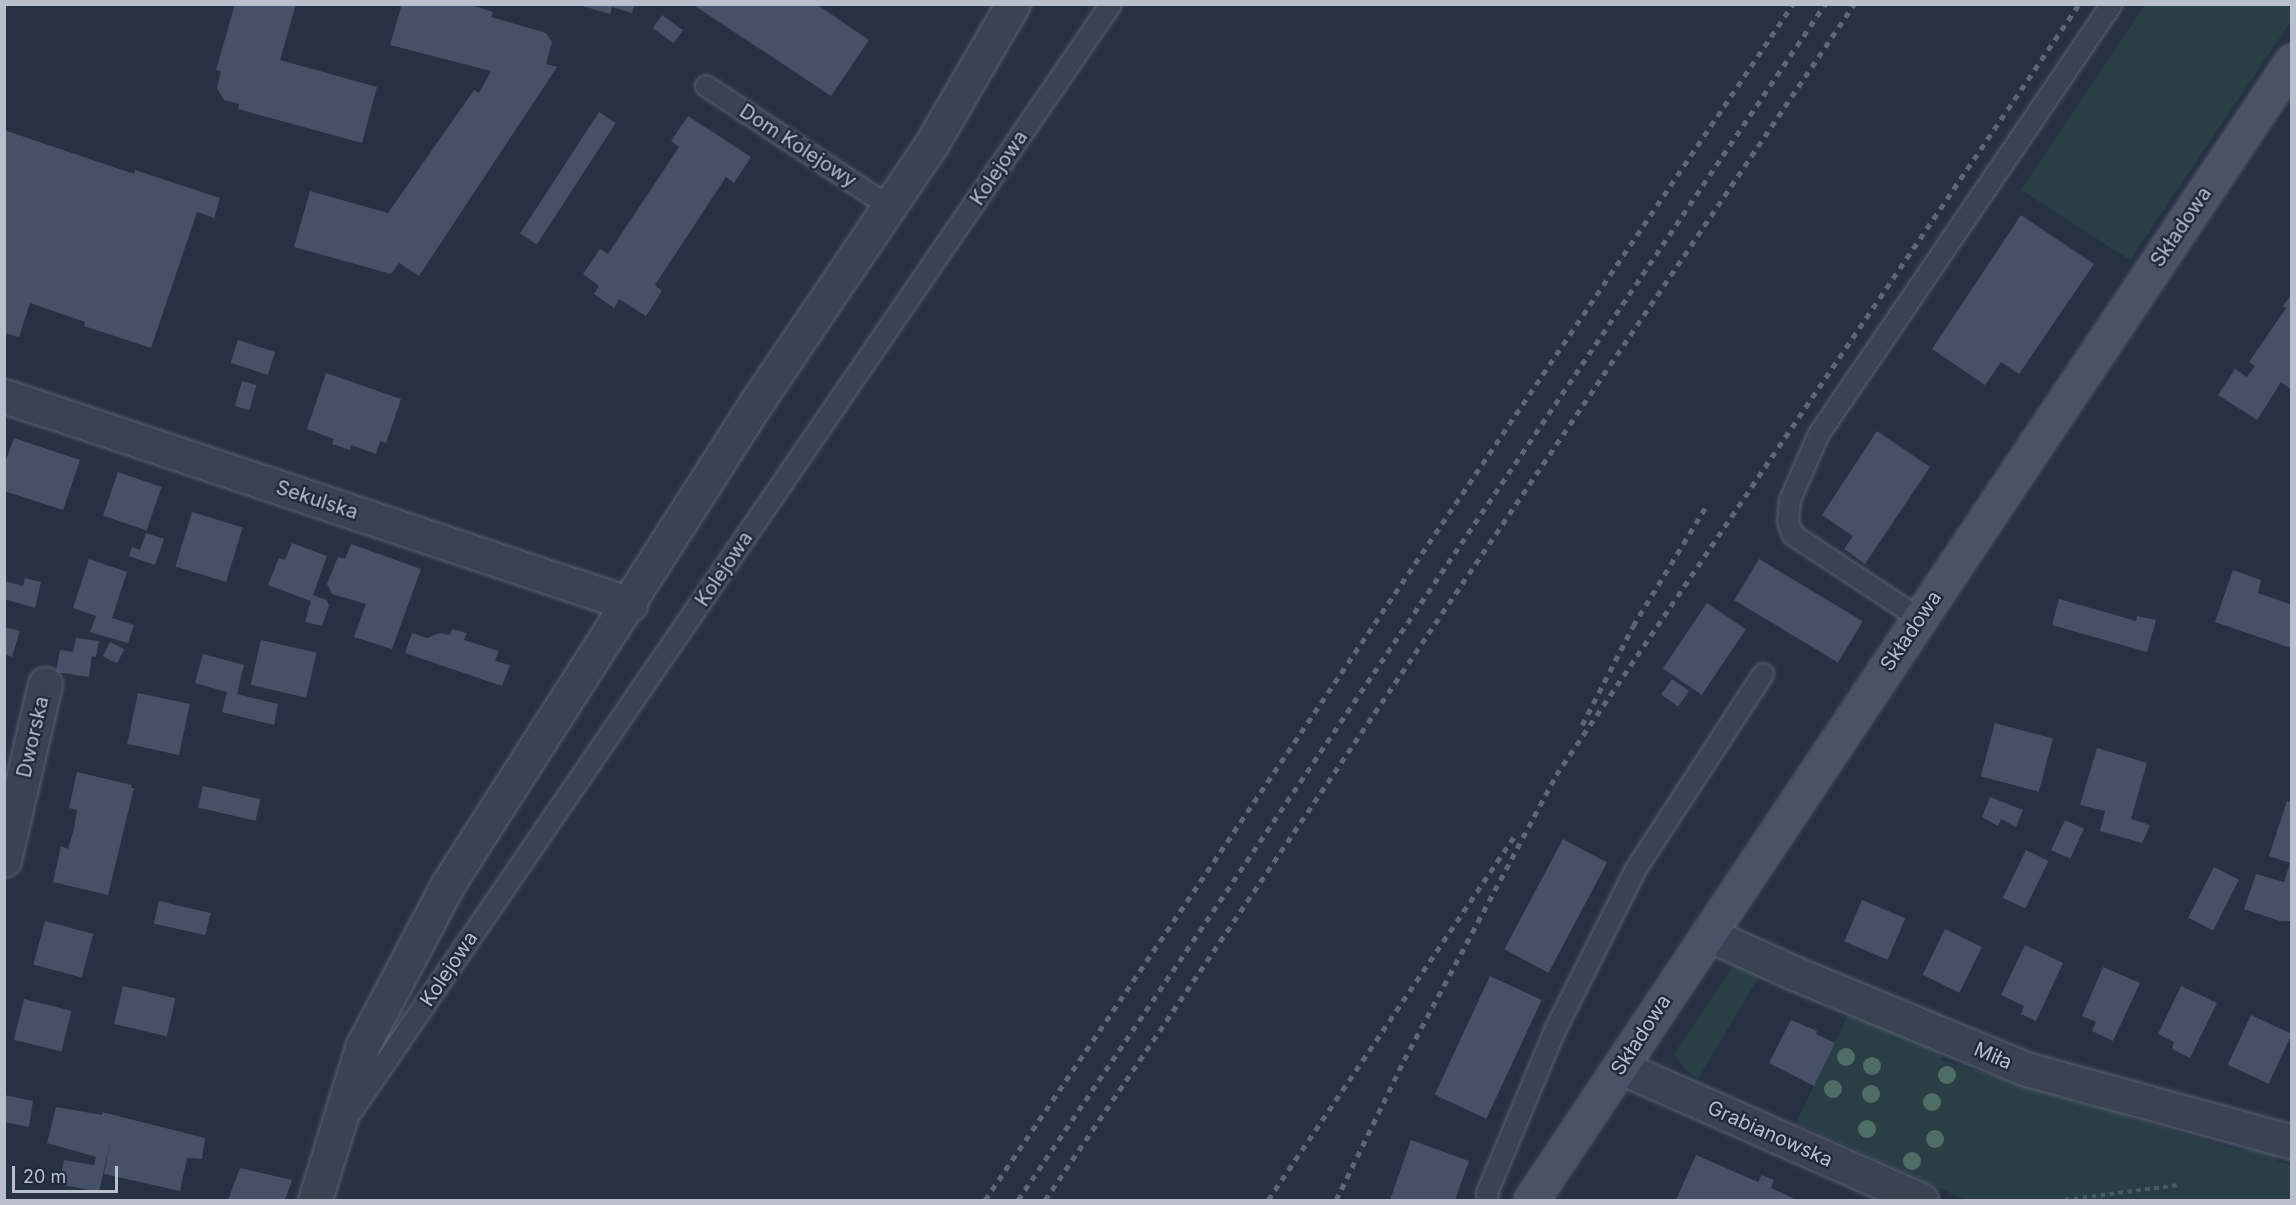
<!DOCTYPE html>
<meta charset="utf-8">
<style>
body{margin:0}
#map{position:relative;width:2296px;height:1205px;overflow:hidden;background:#273144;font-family:Inter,sans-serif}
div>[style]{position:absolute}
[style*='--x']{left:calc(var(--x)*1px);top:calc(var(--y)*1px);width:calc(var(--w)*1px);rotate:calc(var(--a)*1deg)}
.green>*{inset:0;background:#293f45}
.building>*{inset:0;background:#465066;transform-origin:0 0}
.path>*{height:4px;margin-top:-2px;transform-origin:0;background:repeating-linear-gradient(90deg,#475c61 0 4.5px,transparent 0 9px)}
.roads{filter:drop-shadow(0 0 2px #5a6171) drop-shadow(0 0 2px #5a6171)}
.service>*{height:20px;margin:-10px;padding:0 10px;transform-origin:10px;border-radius:10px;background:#3b4353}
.minor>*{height:33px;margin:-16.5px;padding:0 16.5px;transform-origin:16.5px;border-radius:16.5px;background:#3b4353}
.secondary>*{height:33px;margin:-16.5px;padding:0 16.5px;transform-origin:16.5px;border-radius:16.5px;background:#495266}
.rail>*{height:4.5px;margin-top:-2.25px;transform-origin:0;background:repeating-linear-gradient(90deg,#5d677a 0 6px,transparent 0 12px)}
.trees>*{width:18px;height:18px;margin:-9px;border-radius:50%;background:#4f6d64}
span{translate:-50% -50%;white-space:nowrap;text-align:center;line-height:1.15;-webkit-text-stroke:4.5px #202839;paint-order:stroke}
.street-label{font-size:20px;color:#b9bfcd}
.frame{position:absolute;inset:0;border:6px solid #b9bfcd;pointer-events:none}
.scale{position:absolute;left:12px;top:1166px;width:106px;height:27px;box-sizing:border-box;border:3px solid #b9bfcd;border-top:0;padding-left:8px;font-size:18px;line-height:21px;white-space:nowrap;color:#b9bfcd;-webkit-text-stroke:4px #202839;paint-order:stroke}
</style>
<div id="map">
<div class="green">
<i style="clip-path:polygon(2145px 5px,2291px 5px,2291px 21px,2130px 260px,2021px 190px)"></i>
<i style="clip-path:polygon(1740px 956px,1764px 968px,1698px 1079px,1686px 1070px,1674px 1054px)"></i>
<i style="clip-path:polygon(1853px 1005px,1939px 1041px,1942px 1060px,2094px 1107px,2105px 1098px,2118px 1103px,2125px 1116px,2242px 1151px,2258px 1141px,2270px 1144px,2277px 1161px,2291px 1165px,2291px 1200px,1966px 1200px,1796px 1123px)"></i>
</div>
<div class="building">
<i style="clip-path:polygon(235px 4px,296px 4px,280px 60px,377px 87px,362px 143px,238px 109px,239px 104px,224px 100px,217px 88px,221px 71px,216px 70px)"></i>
<i style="clip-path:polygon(402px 4px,468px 4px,493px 12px,491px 17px,546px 33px,552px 42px,546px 64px,557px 67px,419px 276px,399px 263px,391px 274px,294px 247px,310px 191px,388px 213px,474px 90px,479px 93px,491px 71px,390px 45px)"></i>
<i style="clip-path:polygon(635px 4px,632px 13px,612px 7px,610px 14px,579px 5px)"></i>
<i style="clip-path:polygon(692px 4px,816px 4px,869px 40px,831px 96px)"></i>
<i style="left:662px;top:15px;width:26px;height:16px;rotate:36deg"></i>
<i style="left:599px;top:112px;width:20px;height:145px;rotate:33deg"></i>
<i style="clip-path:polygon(688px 116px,751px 157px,734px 183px,726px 177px,655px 285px,662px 291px,646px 316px,619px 299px,614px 308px,594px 294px,599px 286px,583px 274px,600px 249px,608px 254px,679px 147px,671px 141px)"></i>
<i style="clip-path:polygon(4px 130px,134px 174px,135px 170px,220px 198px,214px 218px,197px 212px,151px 348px,84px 326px,85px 322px,30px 303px,19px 337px,4px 333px)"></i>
<i style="clip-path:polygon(2021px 215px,2094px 264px,2019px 374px,2001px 362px,1985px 385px,1932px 349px)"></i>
<i style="clip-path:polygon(2292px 294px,2292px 390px,2281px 382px,2257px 420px,2218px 395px,2235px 369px,2247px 377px,2255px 366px,2249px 362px,2286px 308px,2283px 306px)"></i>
<i style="left:238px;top:340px;width:39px;height:24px;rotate:18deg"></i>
<i style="clip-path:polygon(326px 373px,401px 399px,386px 443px,380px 441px,376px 454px,351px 445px,350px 450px,332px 444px,334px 439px,307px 429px)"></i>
<i style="left:242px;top:381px;width:15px;height:26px;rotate:16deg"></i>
<i style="clip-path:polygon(1877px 431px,1930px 467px,1865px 564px,1844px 549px,1853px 536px,1822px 515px)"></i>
<i style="clip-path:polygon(14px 438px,80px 460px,63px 510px,4px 491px,4px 465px)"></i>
<i style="left:118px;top:472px;width:46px;height:46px;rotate:19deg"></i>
<i style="left:192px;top:512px;width:53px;height:57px;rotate:17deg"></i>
<i style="clip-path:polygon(146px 533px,164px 539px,155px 565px,129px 556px,132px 547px,140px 550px)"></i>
<i style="clip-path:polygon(292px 543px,327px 556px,313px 595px,326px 600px,329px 605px,322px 626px,305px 622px,311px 601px,268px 585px,279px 558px,285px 560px)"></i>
<i style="clip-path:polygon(351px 544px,421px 569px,392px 649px,354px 637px,366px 604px,332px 594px,327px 584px,338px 557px,345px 559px)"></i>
<i style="clip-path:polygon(89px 559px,127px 572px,112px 618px,134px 625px,128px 643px,90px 632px,96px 616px,73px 608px)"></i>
<i style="left:1759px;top:559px;width:121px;height:48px;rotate:31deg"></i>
<i style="clip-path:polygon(2233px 570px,2261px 580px,2258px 593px,2292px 605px,2291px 648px,2215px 622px)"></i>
<i style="clip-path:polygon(25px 578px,41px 582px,35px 608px,4px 599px,4px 581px,23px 586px)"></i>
<i style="clip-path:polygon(2059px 599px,2136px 621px,2137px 616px,2156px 620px,2147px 652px,2052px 625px)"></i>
<i style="left:1707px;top:603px;width:47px;height:79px;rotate:34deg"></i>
<i style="clip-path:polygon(4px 627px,20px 631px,12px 657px,4px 654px)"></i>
<i style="clip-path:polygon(452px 629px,467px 633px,464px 640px,499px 651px,495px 661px,510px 665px,502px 686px,405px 653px,412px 633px,427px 638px,440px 633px,450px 635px)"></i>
<i style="clip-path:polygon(76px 638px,99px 641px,96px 657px,92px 656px,89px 677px,56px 672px,60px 650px,73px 652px)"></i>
<i style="left:261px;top:640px;width:57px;height:46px;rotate:13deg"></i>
<i style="left:110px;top:642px;width:16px;height:16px;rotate:27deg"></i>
<i style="clip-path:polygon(203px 654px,244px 665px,237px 694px,278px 704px,274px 725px,222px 712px,227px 692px,195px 683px)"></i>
<i style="left:1672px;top:679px;width:21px;height:19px;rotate:35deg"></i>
<i style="left:138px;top:693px;width:53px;height:52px;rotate:12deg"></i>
<i style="left:1995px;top:723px;width:60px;height:55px;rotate:15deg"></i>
<i style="clip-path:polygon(2097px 748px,2147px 763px,2131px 819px,2150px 825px,2142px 843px,2100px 831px,2105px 811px,2080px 805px)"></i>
<i style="clip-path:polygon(77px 772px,132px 785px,131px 788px,134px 788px,108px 895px,53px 882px,61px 846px,68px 849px,74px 829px,77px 810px,69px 808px)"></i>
<i style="left:203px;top:786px;width:59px;height:22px;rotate:13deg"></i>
<i style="clip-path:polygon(1990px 797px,2023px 810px,2016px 827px,2001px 819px,1998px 826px,1982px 817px)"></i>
<i style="clip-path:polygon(2287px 801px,2292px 803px,2292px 921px,2280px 921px,2244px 909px,2256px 874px,2284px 882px,2290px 863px,2269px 856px)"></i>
<i style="left:2065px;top:820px;width:21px;height:33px;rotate:25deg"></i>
<i style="left:1563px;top:839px;width:50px;height:125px;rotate:28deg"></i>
<i style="left:2026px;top:850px;width:25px;height:53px;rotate:26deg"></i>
<i style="left:2214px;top:867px;width:28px;height:57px;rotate:27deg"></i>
<i style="left:1862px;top:900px;width:47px;height:45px;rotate:23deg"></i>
<i style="left:159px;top:901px;width:53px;height:23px;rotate:13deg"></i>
<i style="left:45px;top:921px;width:50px;height:45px;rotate:15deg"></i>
<i style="left:1945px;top:929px;width:41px;height:51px;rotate:26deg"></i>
<i style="clip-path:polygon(2025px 945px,2063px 963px,2036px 1021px,2021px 1014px,2024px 1006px,2001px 995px)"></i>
<i style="clip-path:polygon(2103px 967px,2140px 983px,2113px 1041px,2092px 1031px,2096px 1022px,2082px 1016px)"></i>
<i style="left:1490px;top:976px;width:57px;height:131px;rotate:25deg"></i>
<i style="left:123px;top:986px;width:54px;height:39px;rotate:13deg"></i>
<i style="clip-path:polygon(2181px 986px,2217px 1003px,2190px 1058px,2172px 1049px,2174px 1042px,2158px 1034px)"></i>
<i style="left:24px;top:999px;width:49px;height:42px;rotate:14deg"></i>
<i style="left:2251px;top:1015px;width:45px;height:55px;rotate:25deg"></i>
<i style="clip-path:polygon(1791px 1020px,1817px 1031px,1816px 1034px,1835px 1043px,1814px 1086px,1769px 1063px)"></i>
<i style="clip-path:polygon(4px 1095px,33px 1101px,29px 1127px,4px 1122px)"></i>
<i style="clip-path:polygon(56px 1107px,102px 1115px,102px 1112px,205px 1138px,202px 1159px,187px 1158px,180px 1191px,104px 1174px,111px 1139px,99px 1192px,59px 1184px,64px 1160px,94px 1165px,96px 1157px,47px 1143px)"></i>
<i style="clip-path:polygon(1411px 1140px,1469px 1161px,1455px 1200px,1390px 1200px)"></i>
<i style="clip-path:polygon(1696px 1155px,1758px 1182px,1762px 1175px,1774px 1180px,1771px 1188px,1793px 1198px,1792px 1200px,1676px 1200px)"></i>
<i style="clip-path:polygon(240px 1168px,292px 1180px,285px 1200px,228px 1200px)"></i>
</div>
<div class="path">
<i style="--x:2065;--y:1200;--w:115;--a:-7.5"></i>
</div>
<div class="roads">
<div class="service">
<i style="--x:706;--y:86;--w:219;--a:33.3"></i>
<i style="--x:1919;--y:618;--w:151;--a:-146.6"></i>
<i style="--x:1793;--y:535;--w:14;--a:-111"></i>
<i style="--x:1788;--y:522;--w:22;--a:-85"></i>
<i style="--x:1790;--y:500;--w:72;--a:-66.3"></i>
<i style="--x:1819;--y:434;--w:520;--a:-55.73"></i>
<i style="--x:352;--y:1111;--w:1342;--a:-55.56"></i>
<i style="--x:1488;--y:1200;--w:7;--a:-98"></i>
<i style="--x:1487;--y:1193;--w:179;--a:-67.3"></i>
<i style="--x:1556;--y:1028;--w:178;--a:-63.3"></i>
<i style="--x:1636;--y:869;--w:233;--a:-56.9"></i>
</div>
<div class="minor">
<i style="--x:4;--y:396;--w:660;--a:18.38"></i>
<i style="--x:4;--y:860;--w:181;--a:-76.9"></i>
<i style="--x:1708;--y:934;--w:94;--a:24.4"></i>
<i style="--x:1794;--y:973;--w:251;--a:22.5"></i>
<i style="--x:2026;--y:1069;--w:276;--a:15.3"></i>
<i style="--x:1620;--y:1067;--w:329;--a:23.8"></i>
<i style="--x:315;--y:1200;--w:160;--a:-72.9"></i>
<i style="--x:362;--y:1047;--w:184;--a:-62.2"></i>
<i style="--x:448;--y:884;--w:575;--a:-57.36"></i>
<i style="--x:758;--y:400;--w:310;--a:-55.9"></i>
<i style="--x:932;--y:143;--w:161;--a:-59.8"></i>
</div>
<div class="secondary">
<i style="--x:1531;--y:1200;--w:1370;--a:-56.25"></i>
</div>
</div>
<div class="rail">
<i style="--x:1582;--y:725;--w:111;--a:-62.7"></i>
<i style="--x:1633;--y:626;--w:138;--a:-58.6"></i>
<i style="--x:985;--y:1200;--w:1443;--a:-55.96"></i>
<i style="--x:1018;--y:1200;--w:1443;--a:-55.99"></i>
<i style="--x:1045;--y:1200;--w:1444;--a:-55.92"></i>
<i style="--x:1268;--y:1200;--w:439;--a:-55.9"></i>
<i style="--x:1336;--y:1200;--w:156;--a:-64.1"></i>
<i style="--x:1404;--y:1060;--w:323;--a:-61.9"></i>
<i style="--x:1556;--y:775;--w:932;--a:-55.85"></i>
</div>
<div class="trees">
<i style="left:1846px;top:1057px"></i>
<i style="left:1872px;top:1066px"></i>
<i style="left:1947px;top:1075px"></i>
<i style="left:1833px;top:1089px"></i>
<i style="left:1871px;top:1094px"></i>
<i style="left:1932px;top:1102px"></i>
<i style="left:1867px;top:1129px"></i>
<i style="left:1935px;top:1139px"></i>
<i style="left:1912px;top:1161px"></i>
</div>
<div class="street-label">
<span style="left:798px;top:146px;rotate:33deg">Dom Kolejowy</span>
<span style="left:999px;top:168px;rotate:-56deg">Kolejowa</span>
<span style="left:2181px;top:227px;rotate:-56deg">Składowa</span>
<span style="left:317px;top:500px;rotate:18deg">Sekulska</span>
<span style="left:724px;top:569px;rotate:-56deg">Kolejowa</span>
<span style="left:1911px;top:631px;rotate:-56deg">Składowa</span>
<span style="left:33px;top:737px;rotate:-77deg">Dworska</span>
<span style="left:449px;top:969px;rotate:-56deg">Kolejowa</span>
<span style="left:1641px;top:1035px;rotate:-57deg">Składowa</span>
<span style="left:1993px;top:1056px;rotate:23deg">Miła</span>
<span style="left:1770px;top:1134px;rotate:24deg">Grabianowska</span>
</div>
<div class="frame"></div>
<div class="scale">20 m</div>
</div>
